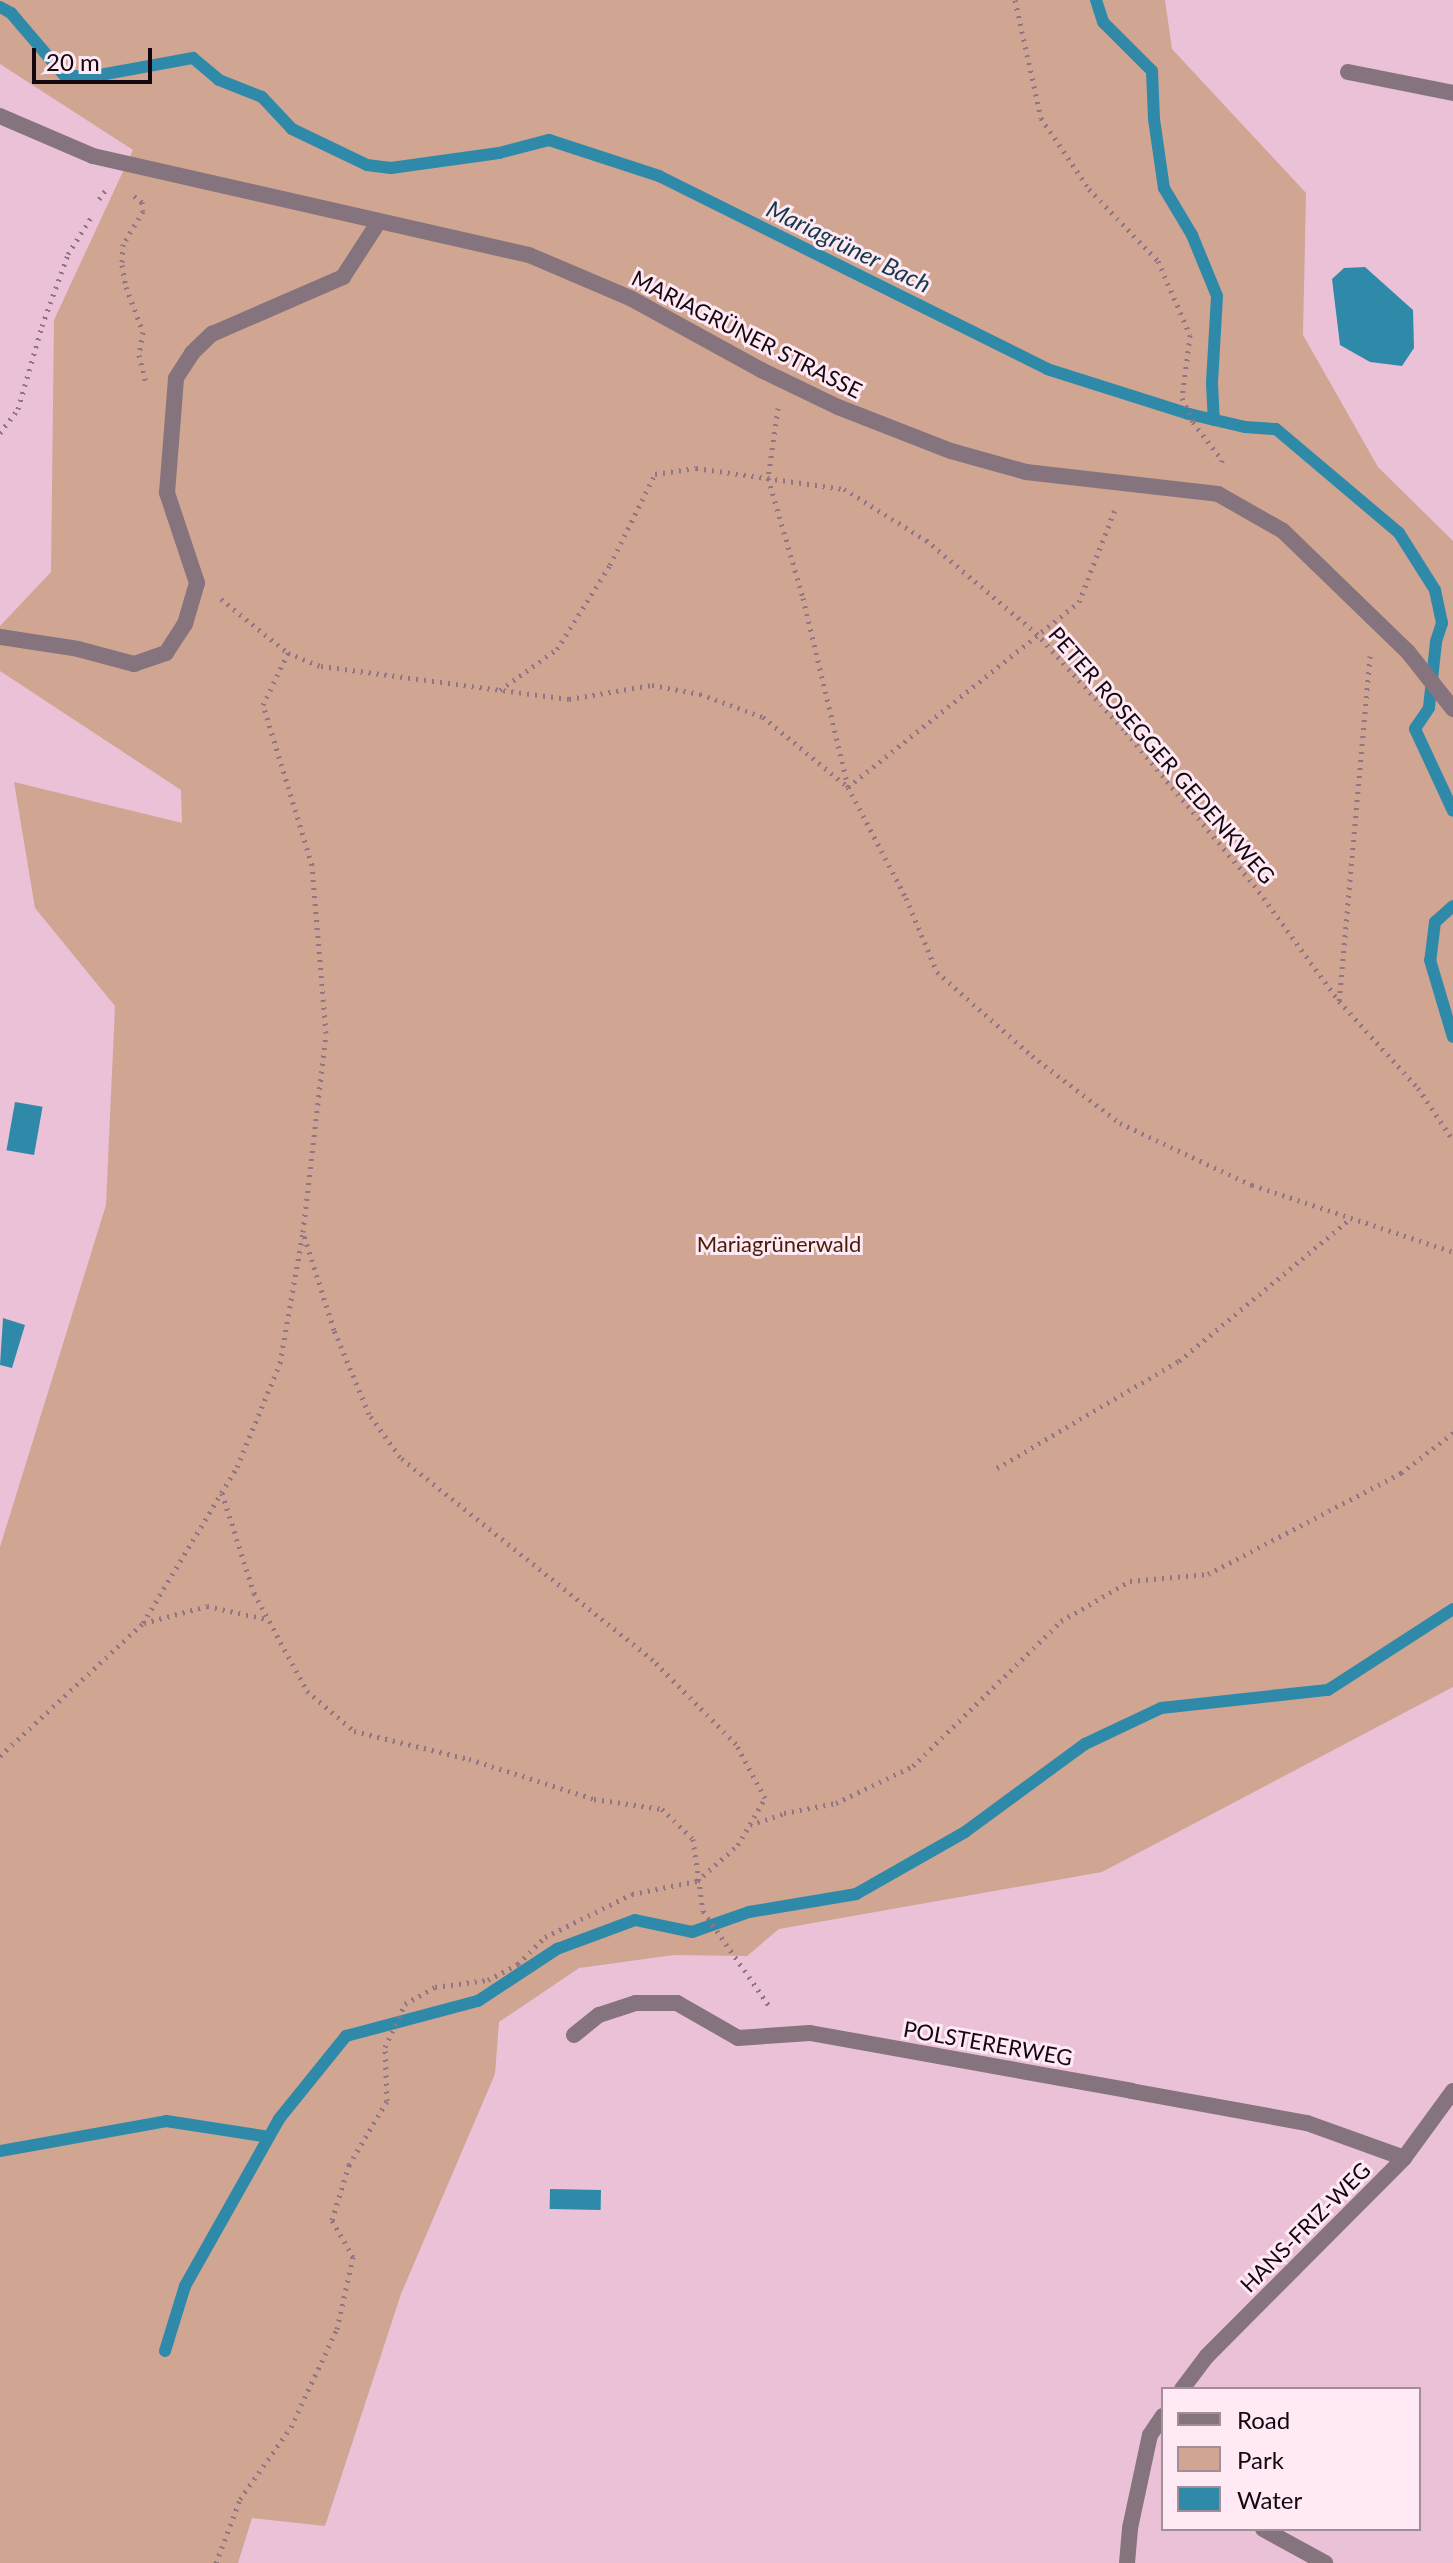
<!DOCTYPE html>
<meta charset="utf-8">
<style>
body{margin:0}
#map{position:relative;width:1453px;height:2563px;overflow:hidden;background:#eac1d7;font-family:Lato,sans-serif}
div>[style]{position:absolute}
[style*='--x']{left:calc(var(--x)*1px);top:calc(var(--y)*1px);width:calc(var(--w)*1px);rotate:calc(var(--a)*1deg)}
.green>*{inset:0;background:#d0a592}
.water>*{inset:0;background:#2f8aa9;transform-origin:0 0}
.stream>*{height:12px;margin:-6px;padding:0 6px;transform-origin:6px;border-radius:6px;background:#2f8aa9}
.path>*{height:5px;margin-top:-2.5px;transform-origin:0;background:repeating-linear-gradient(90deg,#927585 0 2px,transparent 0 8px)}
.street>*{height:16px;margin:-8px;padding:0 8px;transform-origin:8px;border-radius:8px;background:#85747d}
span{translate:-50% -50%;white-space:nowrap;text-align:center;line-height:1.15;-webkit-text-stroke:6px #fee9f4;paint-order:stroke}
.street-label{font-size:22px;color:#14070f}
.park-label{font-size:22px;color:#481c05}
.water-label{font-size:24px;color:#123a48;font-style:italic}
.legend{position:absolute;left:1161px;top:2387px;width:260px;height:144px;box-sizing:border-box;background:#fee9f4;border:2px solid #a08f98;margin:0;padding:10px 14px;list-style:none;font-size:24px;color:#14070f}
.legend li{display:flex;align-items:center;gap:16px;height:40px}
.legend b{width:40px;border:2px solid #a08f98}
.scale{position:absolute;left:32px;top:48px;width:120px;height:36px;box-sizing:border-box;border:4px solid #14070f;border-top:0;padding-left:10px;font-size:24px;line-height:28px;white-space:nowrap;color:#14070f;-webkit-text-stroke:6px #fee9f4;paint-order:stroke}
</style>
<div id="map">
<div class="green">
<i style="clip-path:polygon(0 0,1165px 0,1172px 49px,1306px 193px,1303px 335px,1378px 467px,1453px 541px,1453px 1687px,1102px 1872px,779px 1929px,747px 1956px,674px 1955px,579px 1968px,499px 2022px,495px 2074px,401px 2294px,325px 2526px,252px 2518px,238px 2563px,0 2563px,0 1547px,106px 1205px,115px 1006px,35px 908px,14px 782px,182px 823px,181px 790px,0 671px,0 626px,51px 572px,54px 320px,133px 150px,0 64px)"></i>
</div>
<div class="water">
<i style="clip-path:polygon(1365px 267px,1413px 310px,1414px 348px,1402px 366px,1370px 362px,1340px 345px,1332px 279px,1344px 268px)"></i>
<i style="left:15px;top:1102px;width:28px;height:49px;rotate:10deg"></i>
<i style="clip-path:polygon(3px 1318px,25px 1325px,12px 1368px,0 1365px)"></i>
<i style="left:550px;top:2189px;width:51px;height:20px;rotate:1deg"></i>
</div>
<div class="stream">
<i style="--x:1096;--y:0;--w:23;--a:72"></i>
<i style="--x:1103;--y:22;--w:69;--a:45"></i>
<i style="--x:1152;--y:71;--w:48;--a:87.6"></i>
<i style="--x:1154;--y:119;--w:70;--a:81.8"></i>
<i style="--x:1164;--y:188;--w:55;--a:59.2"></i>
<i style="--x:1192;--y:235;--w:66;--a:67.7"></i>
<i style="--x:1217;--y:296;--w:88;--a:93.3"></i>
<i style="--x:1212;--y:384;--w:36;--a:87"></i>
<i style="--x:0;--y:7;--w:13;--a:29"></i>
<i style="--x:11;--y:13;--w:82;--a:49.5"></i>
<i style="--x:64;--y:75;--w:25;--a:5"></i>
<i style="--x:89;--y:77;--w:106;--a:-10.4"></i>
<i style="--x:193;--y:58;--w:34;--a:40"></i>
<i style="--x:219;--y:80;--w:46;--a:21.6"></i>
<i style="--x:262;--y:97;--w:44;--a:46.8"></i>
<i style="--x:292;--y:129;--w:83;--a:25.6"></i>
<i style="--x:367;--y:165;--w:24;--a:7"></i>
<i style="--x:391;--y:168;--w:109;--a:-7.9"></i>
<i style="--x:499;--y:153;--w:52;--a:-14.6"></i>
<i style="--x:549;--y:140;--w:116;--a:18.1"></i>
<i style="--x:659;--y:176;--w:433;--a:26.4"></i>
<i style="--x:1047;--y:369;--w:149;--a:17.6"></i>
<i style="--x:1189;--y:414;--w:57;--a:13.1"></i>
<i style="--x:1245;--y:427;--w:31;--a:4"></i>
<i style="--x:1276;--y:429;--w:161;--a:40.2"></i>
<i style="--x:1399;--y:533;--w:67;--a:57.7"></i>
<i style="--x:1435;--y:590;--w:34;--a:78"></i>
<i style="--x:1442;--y:623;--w:20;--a:108"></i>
<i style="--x:1436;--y:642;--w:66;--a:96.1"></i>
<i style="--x:1429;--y:708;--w:25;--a:124"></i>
<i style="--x:1415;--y:729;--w:90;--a:65.1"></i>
<i style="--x:1453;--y:906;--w:24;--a:138"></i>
<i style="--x:1435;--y:922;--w:38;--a:97"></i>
<i style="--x:1430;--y:960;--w:80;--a:73.4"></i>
<i style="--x:0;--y:2151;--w:169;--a:-10.2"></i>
<i style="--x:166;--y:2121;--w:104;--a:8.8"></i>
<i style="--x:165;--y:2351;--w:68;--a:-72.9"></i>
<i style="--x:185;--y:2286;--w:192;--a:-60.6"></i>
<i style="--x:279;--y:2119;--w:107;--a:-51.1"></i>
<i style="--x:346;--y:2036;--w:137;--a:-14.9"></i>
<i style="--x:478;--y:2001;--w:95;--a:-33.4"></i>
<i style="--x:557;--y:1949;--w:83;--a:-20.4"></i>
<i style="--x:635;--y:1920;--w:58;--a:11.9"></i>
<i style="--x:692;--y:1932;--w:60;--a:-19.3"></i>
<i style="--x:749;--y:1912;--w:109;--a:-9.5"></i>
<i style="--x:856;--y:1894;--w:125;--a:-29.6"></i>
<i style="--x:965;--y:1832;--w:149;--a:-36.3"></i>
<i style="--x:1085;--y:1744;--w:84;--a:-25.3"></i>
<i style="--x:1161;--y:1708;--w:168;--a:-6.2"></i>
<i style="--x:1328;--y:1690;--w:149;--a:-32.9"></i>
</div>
<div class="path">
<i style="--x:1015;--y:0;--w:121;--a:77.6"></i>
<i style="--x:1041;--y:118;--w:86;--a:55.9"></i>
<i style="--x:1089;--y:189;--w:100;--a:46.2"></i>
<i style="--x:1158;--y:261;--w:81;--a:66.6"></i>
<i style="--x:1190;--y:335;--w:64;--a:97.2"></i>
<i style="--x:1182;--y:398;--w:26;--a:65"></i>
<i style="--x:1193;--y:422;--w:48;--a:52.7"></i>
<i style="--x:1222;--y:460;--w:7;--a:98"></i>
<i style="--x:134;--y:196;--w:10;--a:37"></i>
<i style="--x:142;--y:202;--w:9;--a:84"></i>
<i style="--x:143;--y:211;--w:39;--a:121"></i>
<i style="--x:123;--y:244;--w:21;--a:93"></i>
<i style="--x:122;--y:265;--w:22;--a:80"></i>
<i style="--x:126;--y:287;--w:48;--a:69.3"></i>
<i style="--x:143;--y:332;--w:23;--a:100"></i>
<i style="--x:139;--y:355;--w:29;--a:76"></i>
<i style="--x:99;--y:199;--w:15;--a:-53"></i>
<i style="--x:778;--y:408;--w:71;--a:98.1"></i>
<i style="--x:768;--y:478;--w:125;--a:73.7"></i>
<i style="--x:803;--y:598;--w:194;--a:76.6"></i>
<i style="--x:848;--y:787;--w:296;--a:-38.7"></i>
<i style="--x:1079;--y:602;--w:100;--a:-68.8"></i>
<i style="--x:0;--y:433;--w:30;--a:-53"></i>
<i style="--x:18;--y:409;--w:86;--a:-73.9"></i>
<i style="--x:42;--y:326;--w:77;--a:-70.1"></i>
<i style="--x:68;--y:254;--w:45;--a:-57.7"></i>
<i style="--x:221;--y:599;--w:86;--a:38.9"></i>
<i style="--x:288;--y:653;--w:35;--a:22"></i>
<i style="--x:321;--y:666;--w:250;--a:7.6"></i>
<i style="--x:569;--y:699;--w:84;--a:-9.6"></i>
<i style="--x:652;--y:685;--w:49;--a:10.6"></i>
<i style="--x:700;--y:694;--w:67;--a:20.1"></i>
<i style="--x:763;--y:717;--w:110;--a:39.5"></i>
<i style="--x:848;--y:787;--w:125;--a:62.4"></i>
<i style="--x:906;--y:898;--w:80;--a:67.3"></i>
<i style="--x:937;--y:972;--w:127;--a:41.5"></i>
<i style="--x:1032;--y:1056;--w:111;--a:37.3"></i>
<i style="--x:1120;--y:1123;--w:146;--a:25.2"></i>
<i style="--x:1252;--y:1185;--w:212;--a:18.4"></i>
<i style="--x:1370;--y:656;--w:346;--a:95.1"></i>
<i style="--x:1339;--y:1001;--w:118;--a:47.8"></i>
<i style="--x:1418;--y:1088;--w:63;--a:56.1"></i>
<i style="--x:500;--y:690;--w:70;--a:-35.7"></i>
<i style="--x:557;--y:649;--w:99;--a:-57.8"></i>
<i style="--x:610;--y:565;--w:102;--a:-63.7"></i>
<i style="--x:655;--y:474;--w:41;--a:-8.3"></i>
<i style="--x:696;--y:468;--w:149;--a:8.1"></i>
<i style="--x:844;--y:489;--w:97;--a:31.9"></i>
<i style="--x:926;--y:540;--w:144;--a:40.2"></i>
<i style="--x:1036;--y:633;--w:134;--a:47.7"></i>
<i style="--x:1126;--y:732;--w:199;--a:50.1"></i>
<i style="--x:1254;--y:885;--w:144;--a:53.8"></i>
<i style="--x:997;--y:1468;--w:211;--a:-30.5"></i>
<i style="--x:1179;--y:1361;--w:222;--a:-39.7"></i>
<i style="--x:222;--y:1493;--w:105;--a:72.3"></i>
<i style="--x:254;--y:1593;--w:111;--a:61.6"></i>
<i style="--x:307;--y:1691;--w:62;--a:40.4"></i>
<i style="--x:354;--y:1731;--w:118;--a:13.7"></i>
<i style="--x:469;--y:1759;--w:131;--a:17.7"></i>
<i style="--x:594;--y:1799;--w:69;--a:8.4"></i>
<i style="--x:662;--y:1809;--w:43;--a:44.1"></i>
<i style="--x:693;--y:1839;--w:73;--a:82.1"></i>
<i style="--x:703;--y:1911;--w:117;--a:55.1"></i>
<i style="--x:144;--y:1623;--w:65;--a:-15.1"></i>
<i style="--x:207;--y:1606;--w:60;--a:12.4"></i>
<i style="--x:0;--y:1756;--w:195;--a:-42.9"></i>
<i style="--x:143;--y:1623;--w:182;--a:-58.9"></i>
<i style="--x:237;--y:1467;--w:113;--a:-67.5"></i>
<i style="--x:280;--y:1363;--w:133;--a:-80"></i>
<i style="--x:303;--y:1232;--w:200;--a:-83.4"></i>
<i style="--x:326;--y:1033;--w:169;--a:-94.8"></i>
<i style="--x:312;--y:865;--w:167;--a:-107"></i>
<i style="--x:263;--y:705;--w:58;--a:-64.3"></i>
<i style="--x:750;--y:1825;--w:36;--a:-19"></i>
<i style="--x:784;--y:1813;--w:53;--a:-10.9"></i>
<i style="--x:836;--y:1803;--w:85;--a:-25.7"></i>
<i style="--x:913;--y:1766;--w:207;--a:-44.4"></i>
<i style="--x:1061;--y:1621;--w:80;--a:-30.1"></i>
<i style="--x:1130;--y:1581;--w:78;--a:-5.1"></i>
<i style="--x:1208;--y:1574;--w:218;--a:-27.6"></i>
<i style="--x:1401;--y:1473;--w:66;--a:-37.6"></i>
<i style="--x:216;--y:2563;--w:68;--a:-69.4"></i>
<i style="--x:240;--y:2499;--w:88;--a:-54.7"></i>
<i style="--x:291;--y:2427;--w:108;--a:-64.9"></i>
<i style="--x:337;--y:2329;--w:74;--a:-77.5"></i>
<i style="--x:353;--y:2257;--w:43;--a:-119.6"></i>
<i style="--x:332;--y:2220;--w:58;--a:-72.8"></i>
<i style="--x:349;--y:2165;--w:74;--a:-59.3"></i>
<i style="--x:387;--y:2101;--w:54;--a:-92.1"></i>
<i style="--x:385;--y:2047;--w:47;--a:-65.1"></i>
<i style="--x:405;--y:2004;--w:34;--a:-30"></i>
<i style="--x:435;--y:1987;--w:53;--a:-7.5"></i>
<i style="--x:488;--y:1980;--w:34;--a:-28"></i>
<i style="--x:518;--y:1964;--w:38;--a:-45"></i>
<i style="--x:545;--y:1937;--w:97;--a:-26.3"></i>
<i style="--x:632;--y:1894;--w:66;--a:-11.3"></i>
<i style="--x:697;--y:1881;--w:55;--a:-41.3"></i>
<i style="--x:738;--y:1845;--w:54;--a:-60.1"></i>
<i style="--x:765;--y:1798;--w:61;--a:-118.2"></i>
<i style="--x:736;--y:1744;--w:118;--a:-134.7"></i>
<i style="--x:653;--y:1660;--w:324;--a:-141.3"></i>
<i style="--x:400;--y:1457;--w:53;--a:-125.8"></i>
<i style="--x:369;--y:1414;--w:91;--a:-112.6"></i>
<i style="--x:334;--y:1330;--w:103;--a:-107.6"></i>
</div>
<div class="street">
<i style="--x:1348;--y:72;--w:107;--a:11.3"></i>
<i style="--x:0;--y:116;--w:101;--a:23.3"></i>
<i style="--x:93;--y:156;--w:447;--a:12.8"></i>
<i style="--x:529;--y:255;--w:112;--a:23.1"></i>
<i style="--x:632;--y:299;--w:147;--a:28.8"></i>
<i style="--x:761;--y:370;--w:85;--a:25.7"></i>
<i style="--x:838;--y:407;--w:121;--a:21.3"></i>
<i style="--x:951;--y:451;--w:78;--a:15.6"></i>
<i style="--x:1026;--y:472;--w:193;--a:6.5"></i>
<i style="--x:1218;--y:494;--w:75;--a:29.6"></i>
<i style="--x:1283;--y:531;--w:174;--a:44.1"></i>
<i style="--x:1408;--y:652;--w:73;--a:51.7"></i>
<i style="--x:0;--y:637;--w:79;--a:8.7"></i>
<i style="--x:78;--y:649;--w:58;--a:15"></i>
<i style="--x:134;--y:664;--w:34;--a:-19"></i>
<i style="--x:166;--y:653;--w:35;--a:-57"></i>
<i style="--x:185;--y:624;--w:43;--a:-73.7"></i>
<i style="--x:197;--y:583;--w:95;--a:-108.4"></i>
<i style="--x:167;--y:493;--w:115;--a:-85.5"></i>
<i style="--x:176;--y:378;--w:30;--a:-57"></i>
<i style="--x:192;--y:353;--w:28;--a:-44"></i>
<i style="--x:212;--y:334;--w:143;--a:-23.5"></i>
<i style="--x:343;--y:277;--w:64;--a:-57.1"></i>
<i style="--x:574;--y:2035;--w:32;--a:-39"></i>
<i style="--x:599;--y:2015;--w:39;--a:-18"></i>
<i style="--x:636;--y:2003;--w:41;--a:0"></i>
<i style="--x:677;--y:2003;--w:70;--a:29.8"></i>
<i style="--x:738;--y:2038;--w:72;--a:-4"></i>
<i style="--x:810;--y:2033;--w:326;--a:10.2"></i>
<i style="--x:1131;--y:2091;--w:179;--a:10.3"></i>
<i style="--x:1307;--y:2123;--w:103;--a:19.8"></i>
<i style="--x:1182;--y:2389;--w:41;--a:-52.9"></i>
<i style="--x:1207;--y:2356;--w:279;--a:-45.1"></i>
<i style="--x:1404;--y:2158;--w:83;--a:-53.8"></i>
<i style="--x:1263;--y:2529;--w:71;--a:28.7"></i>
<i style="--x:1127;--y:2563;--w:35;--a:-85"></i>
<i style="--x:1130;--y:2528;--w:95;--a:-77.9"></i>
<i style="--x:1150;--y:2435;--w:23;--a:-56"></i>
</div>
<div class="street-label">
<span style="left:747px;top:334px;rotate:27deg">MARIAGRÜNER STRASSE</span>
<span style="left:1162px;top:755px;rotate:49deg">PETER ROSEGGER GEDENKWEG</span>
<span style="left:988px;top:2043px;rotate:10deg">POLSTERERWEG</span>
<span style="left:1305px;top:2227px;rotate:-45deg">HANS-FRIZ-WEG</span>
</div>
<div class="park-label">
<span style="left:779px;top:1244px">Mariagrünerwald</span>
</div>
<div class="water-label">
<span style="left:849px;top:246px;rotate:26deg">Mariagrüner Bach</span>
</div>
<ul class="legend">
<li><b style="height:10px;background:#85747d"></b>Road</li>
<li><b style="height:22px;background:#d0a592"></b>Park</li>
<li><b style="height:22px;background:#2f8aa9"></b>Water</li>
</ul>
<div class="scale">20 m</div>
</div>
